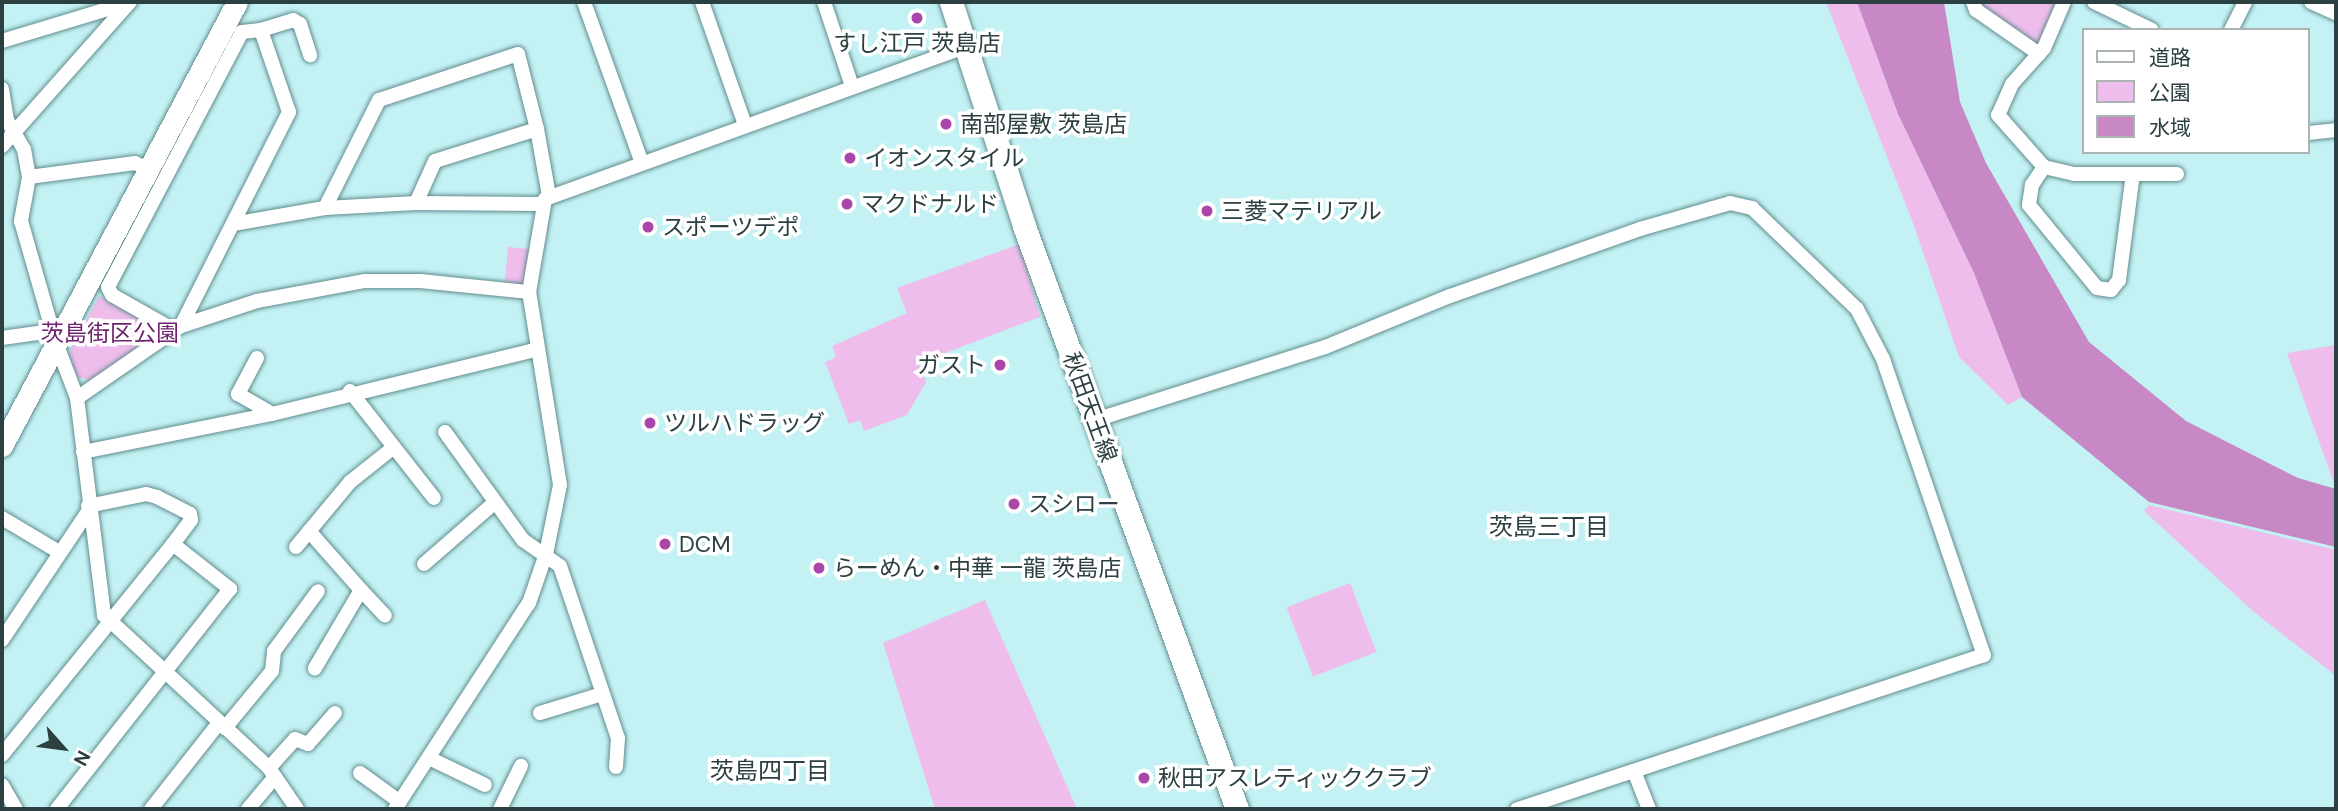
<!DOCTYPE html>
<meta charset="utf-8">
<style>
body{margin:0}
#map{position:relative;width:2338px;height:811px;overflow:hidden;background:#c4f2f4;font-family:"DM Sans","Noto Sans JP",sans-serif}
div>[style]{position:absolute}
[style*='--x']{left:calc(var(--x)*1px);top:calc(var(--y)*1px);width:calc(var(--w)*1px);rotate:calc(var(--a)*1deg)}
.green>*{inset:0;background:#eebdec;transform-origin:0 0}
.water>*{inset:0;background:#c788c5}
.roads{filter:drop-shadow(0 0 2px #618c8e) drop-shadow(0 0 2px #618c8e)}
.street>*{height:14px;margin:-7px;padding:0 7px;transform-origin:7px;border-radius:7px;background:#fff}
.secondary>*{height:21px;margin:-10.5px;padding:0 10.5px;transform-origin:10.5px;border-radius:10.5px;background:#fff}
.primary>*{height:23px;margin:-11.5px;padding:0 11.5px;transform-origin:11.5px;border-radius:11.5px;background:#fff}
.dots>*{width:19px;height:19px;translate:-50% -50%;box-sizing:border-box;border:4px solid #fff;border-radius:50%}
span{translate:-50% -50%;white-space:nowrap;text-align:center;line-height:1.15;-webkit-text-stroke:7px #fff;paint-order:stroke}
.poi-label{font-size:23px;color:#2d4041}
.left{translate:0 -50%;text-align:left}
.right{translate:-100% -50%;text-align:right}
.park-label{font-size:23px;color:#6f236f}
.street-label{font-size:23px;color:#2d4041}
.neighbourhood-label{font-size:24px;color:#2d4041}
.frame{position:absolute;inset:0;border:4px solid #2d4041;pointer-events:none}
.legend{position:absolute;left:2082px;top:28px;width:228px;height:126px;box-sizing:border-box;background:#fff;border:2px solid #abb3b3;margin:0;padding:9px 12px;list-style:none;font-size:21px;color:#2d4041}
.legend li{display:flex;align-items:center;gap:14px;height:35px}
.legend b{width:35px;border:2px solid #abb3b3}
.north{position:absolute;left:28px;top:713px;width:70px;height:70px;-webkit-text-stroke:5px #fff;paint-order:stroke;rotate:118deg;font-size:19px;font-weight:700;line-height:28px;text-align:center;color:#2d4041}
.north::after{content:'';display:block;margin:auto;width:24px;height:32px;background:#2d4041;clip-path:polygon(50% 0,100% 100%,50% 72%,0 100%)}
</style>
<div id="map">
<div class="green">
<i style="clip-path:polygon(1826px 2px,1857px 2px,1898px 114px,1974px 273px,2022px 397px,2008px 405px,1959px 357px,1913px 223px)"></i>
<i style="clip-path:polygon(1982px 2px,2060px 2px,2038px 45px,1979px 6px)"></i>
<i style="clip-path:polygon(1020px 244px,1040px 317px,919px 363px,926px 382px,907px 415px,864px 431px,860px 420px,849px 424px,825px 362px,836px 357px,832px 346px,907px 313px,897px 288px)"></i>
<i style="left:508px;top:247px;width:22px;height:36px;rotate:5deg"></i>
<i style="clip-path:polygon(99px 296px,156px 324px,157px 331px,96px 381px,77px 377px,69px 353px)"></i>
<i style="clip-path:polygon(2336px 345px,2336px 489px,2287px 353px)"></i>
<i style="clip-path:polygon(2149px 505px,2336px 550px,2336px 676px,2254px 612px,2144px 511px)"></i>
<i style="left:1350px;top:583px;width:74px;height:68px;rotate:69deg"></i>
<i style="clip-path:polygon(985px 600px,1077px 809px,935px 809px,883px 643px)"></i>
</div>
<div class="water">
<i style="clip-path:polygon(1857px 2px,1944px 2px,1960px 102px,1986px 163px,2089px 342px,2186px 421px,2298px 478px,2336px 489px,2336px 547px,2149px 502px,2022px 397px,1974px 273px,1898px 114px)"></i>
</div>
<div class="roads">
<div class="street">
<i style="--x:584;--y:2;--w:171;--a:70.2"></i>
<i style="--x:702;--y:2;--w:130;--a:70.7"></i>
<i style="--x:824;--y:2;--w:89;--a:71.6"></i>
<i style="--x:1973;--y:2;--w:9;--a:69"></i>
<i style="--x:1976;--y:10;--w:77;--a:34.9"></i>
<i style="--x:2064;--y:2;--w:50;--a:113.5"></i>
<i style="--x:2044;--y:48;--w:48;--a:131.6"></i>
<i style="--x:2012;--y:84;--w:34;--a:114"></i>
<i style="--x:1998;--y:115;--w:69;--a:48.5"></i>
<i style="--x:2044;--y:167;--w:31;--a:13"></i>
<i style="--x:2074;--y:174;--w:103;--a:0"></i>
<i style="--x:2094;--y:2;--w:64;--a:25.8"></i>
<i style="--x:2311;--y:2;--w:27;--a:24"></i>
<i style="--x:2231;--y:30;--w:31;--a:-63"></i>
<i style="--x:2;--y:41;--w:132;--a:-16.8"></i>
<i style="--x:2;--y:89;--w:31;--a:81"></i>
<i style="--x:7;--y:120;--w:34;--a:60"></i>
<i style="--x:24;--y:149;--w:28;--a:80"></i>
<i style="--x:29;--y:177;--w:45;--a:100.3"></i>
<i style="--x:21;--y:221;--w:127;--a:74"></i>
<i style="--x:56;--y:343;--w:59;--a:69.1"></i>
<i style="--x:77;--y:398;--w:219;--a:82.9"></i>
<i style="--x:104;--y:615;--w:225;--a:42.8"></i>
<i style="--x:269;--y:768;--w:50;--a:55.7"></i>
<i style="--x:537;--y:129;--w:68;--a:79.8"></i>
<i style="--x:2308;--y:133;--w:28;--a:-6"></i>
<i style="--x:2;--y:146;--w:193;--a:-48.4"></i>
<i style="--x:2044;--y:167;--w:22;--a:124"></i>
<i style="--x:2032;--y:185;--w:20;--a:99"></i>
<i style="--x:2029;--y:205;--w:107;--a:50.7"></i>
<i style="--x:2097;--y:288;--w:14;--a:8"></i>
<i style="--x:2111;--y:290;--w:13;--a:-51"></i>
<i style="--x:2119;--y:280;--w:107;--a:-82.5"></i>
<i style="--x:29;--y:177;--w:107;--a:-7.5"></i>
<i style="--x:135;--y:163;--w:14;--a:25"></i>
<i style="--x:416;--y:203;--w:127;--a:0.5"></i>
<i style="--x:233;--y:224;--w:93;--a:-9.9"></i>
<i style="--x:325;--y:208;--w:91;--a:-3.1"></i>
<i style="--x:416;--y:203;--w:46;--a:-65.7"></i>
<i style="--x:435;--y:161;--w:107;--a:-17.4"></i>
<i style="--x:537;--y:129;--w:77;--a:-104.2"></i>
<i style="--x:518;--y:54;--w:146;--a:161.7"></i>
<i style="--x:379;--y:100;--w:121;--a:116.6"></i>
<i style="--x:181;--y:326;--w:240;--a:-63.2"></i>
<i style="--x:289;--y:112;--w:87;--a:-108.9"></i>
<i style="--x:261;--y:30;--w:34;--a:-17"></i>
<i style="--x:293;--y:20;--w:8;--a:30"></i>
<i style="--x:300;--y:24;--w:33;--a:72"></i>
<i style="--x:174;--y:330;--w:71;--a:-150.6"></i>
<i style="--x:112;--y:295;--w:9;--a:-117"></i>
<i style="--x:108;--y:287;--w:288;--a:-62.3"></i>
<i style="--x:242;--y:32;--w:19;--a:-6"></i>
<i style="--x:2;--y:338;--w:50;--a:-8"></i>
<i style="--x:257;--y:358;--w:41;--a:117.8"></i>
<i style="--x:238;--y:394;--w:39;--a:30"></i>
<i style="--x:350;--y:391;--w:136;--a:51.9"></i>
<i style="--x:77;--y:398;--w:126;--a:-34.7"></i>
<i style="--x:181;--y:326;--w:80;--a:-18.2"></i>
<i style="--x:257;--y:301;--w:110;--a:-10.5"></i>
<i style="--x:365;--y:281;--w:55;--a:0"></i>
<i style="--x:420;--y:281;--w:110;--a:5.8"></i>
<i style="--x:1095;--y:420;--w:241;--a:-17.6"></i>
<i style="--x:1325;--y:347;--w:135;--a:-22.2"></i>
<i style="--x:1450;--y:296;--w:201;--a:-19.4"></i>
<i style="--x:1640;--y:229;--w:94;--a:-16.1"></i>
<i style="--x:1730;--y:203;--w:23;--a:13"></i>
<i style="--x:1752;--y:208;--w:146;--a:43.9"></i>
<i style="--x:1857;--y:309;--w:56;--a:62.5"></i>
<i style="--x:1883;--y:359;--w:313;--a:71.2"></i>
<i style="--x:1984;--y:655;--w:492;--a:161.7"></i>
<i style="--x:445;--y:432;--w:133;--a:54.2"></i>
<i style="--x:523;--y:540;--w:45;--a:35.1"></i>
<i style="--x:560;--y:566;--w:182;--a:71.4"></i>
<i style="--x:618;--y:738;--w:29;--a:94"></i>
<i style="--x:83;--y:452;--w:193;--a:-11.4"></i>
<i style="--x:272;--y:414;--w:274;--a:-13.7"></i>
<i style="--x:88;--y:506;--w:59;--a:-11.7"></i>
<i style="--x:146;--y:494;--w:11;--a:15"></i>
<i style="--x:157;--y:497;--w:37;--a:27"></i>
<i style="--x:190;--y:514;--w:6;--a:81"></i>
<i style="--x:191;--y:520;--w:30;--a:127"></i>
<i style="--x:2;--y:518;--w:66;--a:30.8"></i>
<i style="--x:309;--y:531;--w:79;--a:48.6"></i>
<i style="--x:361;--y:590;--w:91;--a:120.5"></i>
<i style="--x:296;--y:547;--w:85;--a:-50.3"></i>
<i style="--x:350;--y:482;--w:56;--a:-38.5"></i>
<i style="--x:424;--y:564;--w:91;--a:-41"></i>
<i style="--x:361;--y:590;--w:35;--a:47"></i>
<i style="--x:2;--y:640;--w:156;--a:-56.2"></i>
<i style="--x:540;--y:713;--w:65;--a:-17"></i>
<i style="--x:225;--y:728;--w:74;--a:-50.5"></i>
<i style="--x:272;--y:671;--w:20;--a:-84"></i>
<i style="--x:274;--y:651;--w:74;--a:-53.7"></i>
<i style="--x:2;--y:755;--w:272;--a:-51"></i>
<i style="--x:173;--y:544;--w:73;--a:38.3"></i>
<i style="--x:230;--y:589;--w:280;--a:128.2"></i>
<i style="--x:429;--y:758;--w:62;--a:25.7"></i>
<i style="--x:269;--y:768;--w:39;--a:-48"></i>
<i style="--x:295;--y:739;--w:14;--a:21"></i>
<i style="--x:308;--y:744;--w:41;--a:-48.9"></i>
<i style="--x:1634;--y:771;--w:41;--a:68.5"></i>
<i style="--x:360;--y:773;--w:49;--a:35.9"></i>
<i style="--x:2;--y:785;--w:28;--a:60"></i>
<i style="--x:151;--y:809;--w:110;--a:-51.7"></i>
<i style="--x:248;--y:809;--w:40;--a:-50"></i>
<i style="--x:395;--y:809;--w:246;--a:-57"></i>
<i style="--x:529;--y:603;--w:52;--a:-70.9"></i>
<i style="--x:546;--y:554;--w:70;--a:-78.5"></i>
<i style="--x:560;--y:485;--w:195;--a:-99.1"></i>
<i style="--x:529;--y:292;--w:94;--a:-80.2"></i>
<i style="--x:545;--y:199;--w:449;--a:-19.9"></i>
<i style="--x:500;--y:809;--w:48;--a:-64"></i>
</div>
<div class="secondary">
<i style="--x:2;--y:446;--w:502;--a:-62.11"></i>
</div>
<div class="primary">
<i style="--x:951;--y:2;--w:236;--a:71.9"></i>
<i style="--x:1024;--y:226;--w:621;--a:69.93"></i>
</div>
</div>
<div class="dots">
<i style="left:917px;top:18px;background:#aa45aa"></i>
<i style="left:946px;top:124px;background:#aa45aa"></i>
<i style="left:850px;top:158px;background:#aa45aa"></i>
<i style="left:847px;top:204px;background:#aa45aa"></i>
<i style="left:1207px;top:211px;background:#aa45aa"></i>
<i style="left:648px;top:227px;background:#aa45aa"></i>
<i style="left:1000px;top:365px;background:#aa45aa"></i>
<i style="left:650px;top:423px;background:#aa45aa"></i>
<i style="left:1014px;top:504px;background:#aa45aa"></i>
<i style="left:665px;top:544px;background:#aa45aa"></i>
<i style="left:819px;top:568px;background:#aa45aa"></i>
<i style="left:1144px;top:778px;background:#aa45aa"></i>
</div>
<div class="poi-label">
<span style="left:917px;top:43px">すし江戸 茨島店</span>
<span class="left" style="left:960px;top:124px">南部屋敷 茨島店</span>
<span class="left" style="left:864px;top:158px">イオンスタイル</span>
<span class="left" style="left:861px;top:204px">マクドナルド</span>
<span class="left" style="left:1221px;top:211px">三菱マテリアル</span>
<span class="left" style="left:662px;top:227px">スポーツデポ</span>
<span class="right" style="left:986px;top:365px">ガスト</span>
<span class="left" style="left:664px;top:423px">ツルハドラッグ</span>
<span class="left" style="left:1028px;top:504px">スシロー</span>
<span class="left" style="left:679px;top:544px">DCM</span>
<span class="left" style="left:833px;top:568px">らーめん・中華 一龍 茨島店</span>
<span class="left" style="left:1158px;top:778px">秋田アスレティッククラブ</span>
</div>
<div class="park-label">
<span style="left:110px;top:333px">茨島街区公園</span>
</div>
<div class="street-label">
<span style="left:1090px;top:407px;rotate:70deg">秋田天王線</span>
</div>
<div class="neighbourhood-label">
<span style="left:1549px;top:527px">茨島三丁目</span>
<span style="left:770px;top:771px">茨島四丁目</span>
</div>
<div class="frame"></div>
<ul class="legend">
<li><b style="height:9px;background:#fff"></b>道路</li>
<li><b style="height:19px;background:#eebdec"></b>公園</li>
<li><b style="height:19px;background:#c788c5"></b>水域</li>
</ul>
<div class="north">N</div>
</div>
